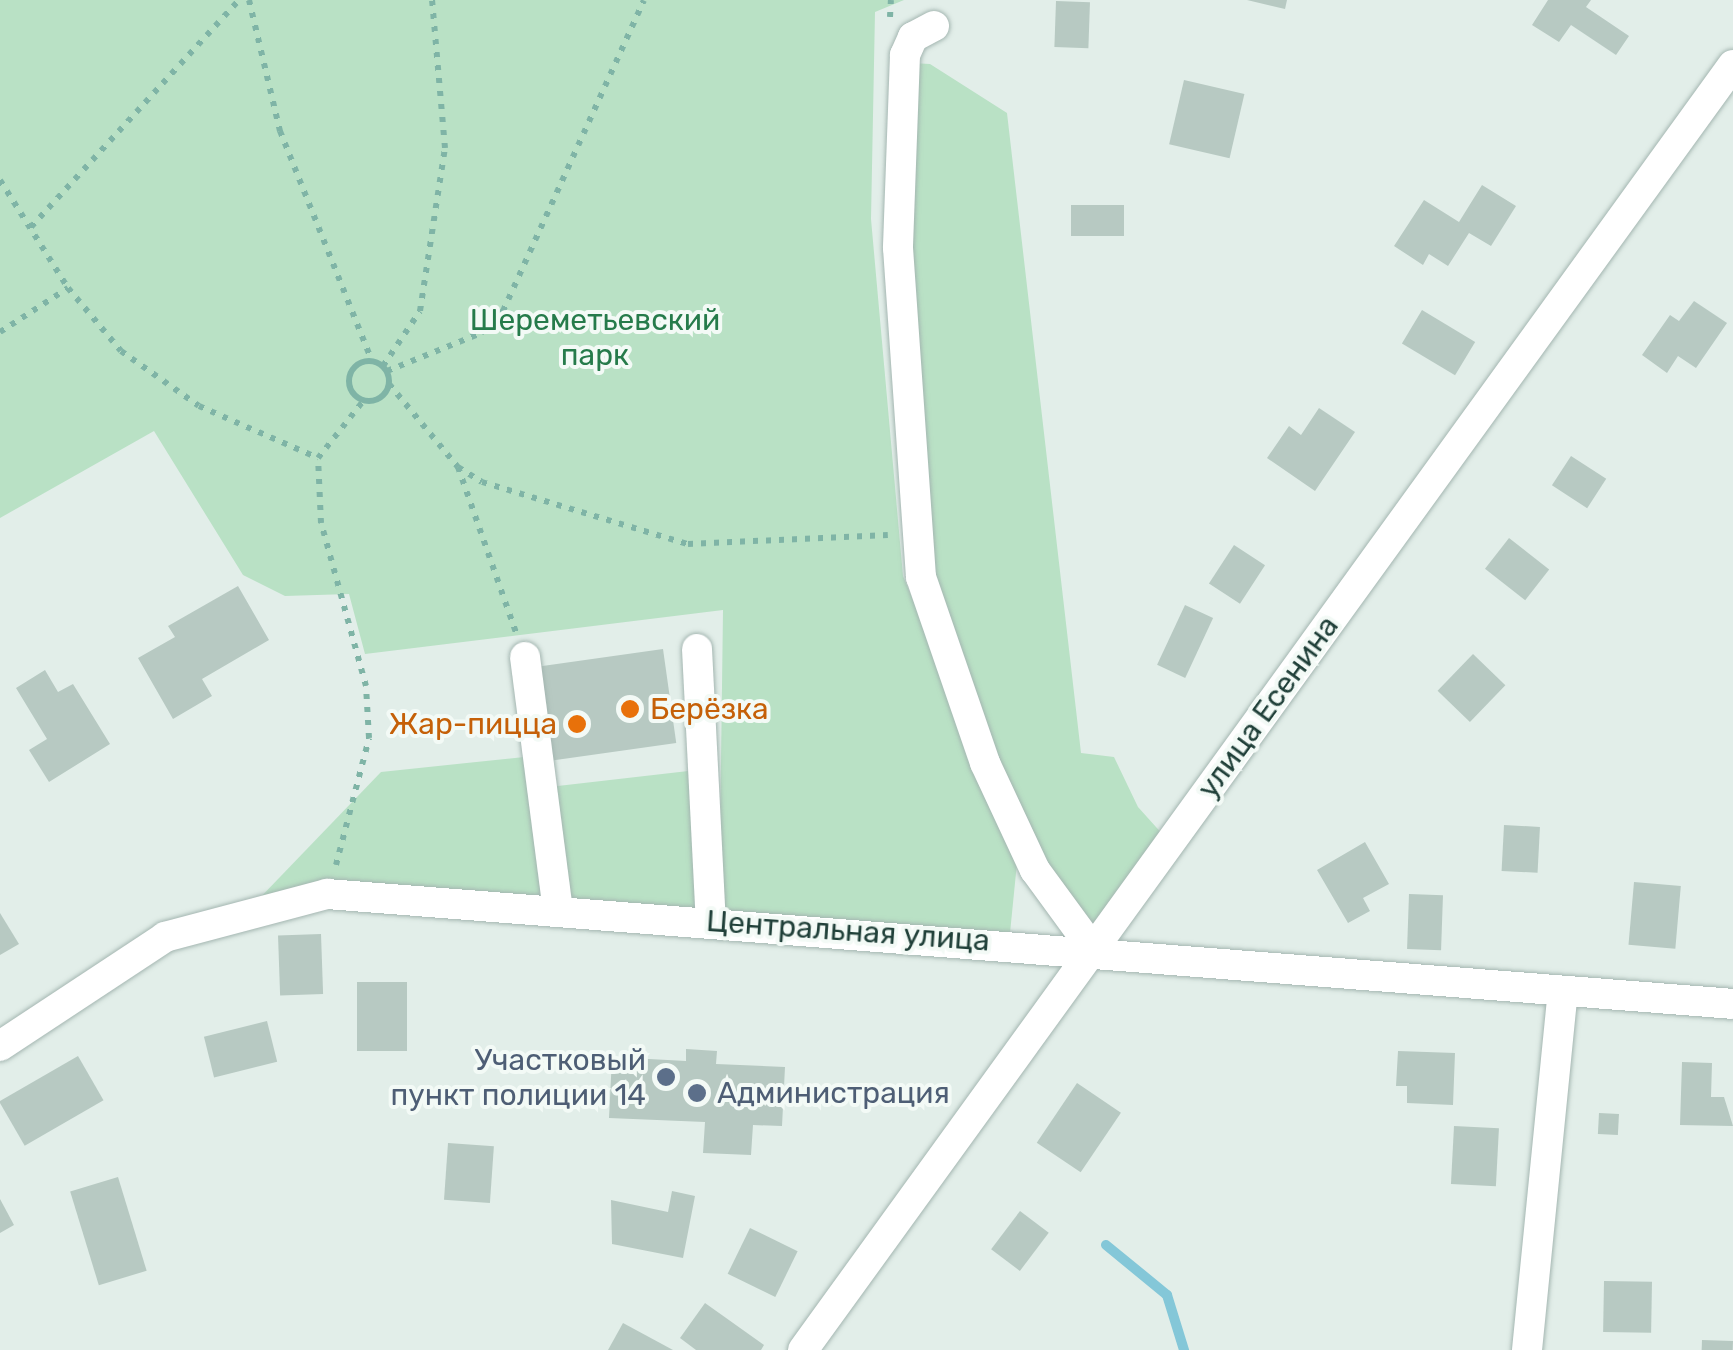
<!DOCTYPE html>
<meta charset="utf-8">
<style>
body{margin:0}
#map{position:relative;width:1733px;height:1350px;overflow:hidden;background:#e2eee9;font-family:Rubik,sans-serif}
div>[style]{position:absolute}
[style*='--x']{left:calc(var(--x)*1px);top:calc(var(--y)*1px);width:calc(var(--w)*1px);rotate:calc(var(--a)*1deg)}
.green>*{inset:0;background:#b9e1c5}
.stream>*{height:10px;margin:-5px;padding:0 5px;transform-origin:5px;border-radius:5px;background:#84c7d8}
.building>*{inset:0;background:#b7c9c2;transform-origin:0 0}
.path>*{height:6px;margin-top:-3px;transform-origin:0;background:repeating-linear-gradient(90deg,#7fb4a6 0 5px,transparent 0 13px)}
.path>.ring{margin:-3px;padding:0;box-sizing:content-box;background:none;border:6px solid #7fb4a6;border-radius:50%}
.roads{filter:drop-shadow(0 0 2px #a4b6b1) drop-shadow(0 0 2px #a4b6b1)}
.minor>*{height:30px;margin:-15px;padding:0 15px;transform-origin:15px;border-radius:15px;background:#fff}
.dots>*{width:28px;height:28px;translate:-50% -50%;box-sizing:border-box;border:5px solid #f3faf6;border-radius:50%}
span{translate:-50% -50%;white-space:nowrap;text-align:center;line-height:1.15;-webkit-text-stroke:8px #f3faf6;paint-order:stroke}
.park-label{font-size:30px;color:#267b4b}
.street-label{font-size:30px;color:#204039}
.food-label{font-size:30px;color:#c56008}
.left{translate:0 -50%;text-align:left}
.right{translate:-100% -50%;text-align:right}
.service-label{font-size:30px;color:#4e5e75}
</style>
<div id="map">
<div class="green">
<i style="clip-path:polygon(0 0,904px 0,875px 12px,871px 219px,903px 576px,1018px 853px,1010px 933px,719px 914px,723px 610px,365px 654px,349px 594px,285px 596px,243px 575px,154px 431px,0 518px)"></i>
<i style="clip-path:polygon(911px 63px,930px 64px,1007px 113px,1081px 753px,1114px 757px,1138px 807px,1165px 837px,1093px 935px,1038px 860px,927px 578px,904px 250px)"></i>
<i style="clip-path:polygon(533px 756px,550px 904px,251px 907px,381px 772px)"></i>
<i style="clip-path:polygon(697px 770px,705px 913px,561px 898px,549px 787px)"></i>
</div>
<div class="stream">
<i style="--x:1106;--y:1245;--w:79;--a:39.3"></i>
<i style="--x:1167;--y:1295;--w:58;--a:72.8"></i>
</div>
<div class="building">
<i style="clip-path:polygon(1247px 0,1287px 0,1285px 9px)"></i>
<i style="clip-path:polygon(1548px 0,1591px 0,1586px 7px,1629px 36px,1616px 55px,1571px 25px,1559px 42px,1532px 25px)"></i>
<i style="left:1056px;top:1px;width:34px;height:46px;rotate:2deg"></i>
<i style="left:1184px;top:80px;width:62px;height:66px;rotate:13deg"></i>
<i style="clip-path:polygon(1482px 185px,1516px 206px,1491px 246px,1469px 233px,1448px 266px,1429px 254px,1423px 265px,1394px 246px,1424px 200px,1459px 222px)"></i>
<i style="left:1071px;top:205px;width:53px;height:31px"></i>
<i style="clip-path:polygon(1694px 301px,1727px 323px,1696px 368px,1678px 356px,1667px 373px,1642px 355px,1670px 315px,1679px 321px)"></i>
<i style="left:1422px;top:310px;width:62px;height:39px;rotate:31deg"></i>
<i style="clip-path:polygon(1319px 408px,1355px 432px,1315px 491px,1267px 458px,1289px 426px,1301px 435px)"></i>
<i style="left:1571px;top:456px;width:42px;height:35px;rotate:33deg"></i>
<i style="left:1509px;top:538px;width:51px;height:39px;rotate:38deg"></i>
<i style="left:1234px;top:545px;width:37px;height:46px;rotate:33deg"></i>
<i style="clip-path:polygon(238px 586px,269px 640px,202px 679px,212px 696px,173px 719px,138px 658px,175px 637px,168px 626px)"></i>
<i style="left:1185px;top:605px;width:31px;height:66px;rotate:25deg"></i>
<i style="left:663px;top:649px;width:95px;height:127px;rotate:82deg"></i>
<i style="left:1473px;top:654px;width:45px;height:51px;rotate:44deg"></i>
<i style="clip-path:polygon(45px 670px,58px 692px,73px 684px,110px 744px,49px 782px,29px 750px,47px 739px,16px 688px)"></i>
<i style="left:1504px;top:825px;width:36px;height:46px;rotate:3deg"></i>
<i style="clip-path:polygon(1365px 842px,1389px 884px,1363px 898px,1370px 911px,1348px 923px,1317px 870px)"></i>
<i style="left:1634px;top:882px;width:47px;height:63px;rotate:5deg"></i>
<i style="left:1409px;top:894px;width:34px;height:55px;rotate:2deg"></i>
<i style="clip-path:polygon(0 913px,19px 944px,0 955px)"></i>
<i style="left:321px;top:934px;width:60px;height:43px;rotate:88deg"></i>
<i style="left:357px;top:982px;width:50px;height:69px"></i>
<i style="left:267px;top:1021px;width:42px;height:65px;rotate:76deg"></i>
<i style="clip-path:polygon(686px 1049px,717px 1051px,716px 1064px,785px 1067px,782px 1126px,753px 1125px,751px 1155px,703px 1153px,705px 1122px,609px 1118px,612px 1057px,686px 1061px)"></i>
<i style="clip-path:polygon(1398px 1051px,1455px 1053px,1453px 1105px,1407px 1103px,1407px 1086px,1396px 1086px)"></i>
<i style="left:78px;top:1056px;width:51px;height:91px;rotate:60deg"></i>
<i style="clip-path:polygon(1682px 1062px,1712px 1063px,1711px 1097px,1724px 1097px,1733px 1126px,1680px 1125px)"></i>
<i style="left:1077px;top:1083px;width:53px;height:72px;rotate:34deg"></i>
<i style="left:1599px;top:1113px;width:20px;height:21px;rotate:3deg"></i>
<i style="left:1454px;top:1126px;width:45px;height:58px;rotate:3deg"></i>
<i style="left:448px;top:1143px;width:46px;height:57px;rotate:4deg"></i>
<i style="left:118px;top:1177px;width:98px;height:50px;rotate:73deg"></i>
<i style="clip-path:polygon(672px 1191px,695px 1196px,683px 1258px,612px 1244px,611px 1200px,668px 1212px)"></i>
<i style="clip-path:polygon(0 1199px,14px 1225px,0 1233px)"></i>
<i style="left:1020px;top:1211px;width:36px;height:48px;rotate:37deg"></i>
<i style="left:750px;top:1228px;width:53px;height:51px;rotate:26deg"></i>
<i style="left:1604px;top:1281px;width:48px;height:51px;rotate:1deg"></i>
<i style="clip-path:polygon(705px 1303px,764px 1345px,761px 1350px,696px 1350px,680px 1338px)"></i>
<i style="clip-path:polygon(623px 1323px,673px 1350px,608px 1350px)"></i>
<i style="left:1702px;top:1340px;width:31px;height:10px;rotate:2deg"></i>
</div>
<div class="path">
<i style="--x:249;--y:0;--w:135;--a:76.7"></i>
<i style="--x:280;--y:131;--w:248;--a:68.2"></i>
<i style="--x:890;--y:17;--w:17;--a:-87"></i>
<i style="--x:0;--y:180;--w:128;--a:57.8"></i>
<i style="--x:68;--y:288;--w:82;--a:49.9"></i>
<i style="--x:121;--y:351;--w:95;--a:35.2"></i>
<i style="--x:199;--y:406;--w:130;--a:23.6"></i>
<i style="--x:31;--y:227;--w:308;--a:-47.5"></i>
<i style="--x:0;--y:332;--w:81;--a:-32.9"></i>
<i class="ring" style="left:349px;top:361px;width:34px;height:34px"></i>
<i style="--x:383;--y:366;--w:66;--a:-56.1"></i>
<i style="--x:420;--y:311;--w:165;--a:-81.3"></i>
<i style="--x:445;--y:148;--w:149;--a:-95"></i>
<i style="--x:387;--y:371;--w:101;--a:-22"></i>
<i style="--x:481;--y:333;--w:31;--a:-45"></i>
<i style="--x:503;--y:311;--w:341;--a:-65.6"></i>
<i style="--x:389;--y:384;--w:108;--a:50.3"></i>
<i style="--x:458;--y:467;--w:176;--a:70.7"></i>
<i style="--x:458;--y:467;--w:28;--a:32"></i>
<i style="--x:482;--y:482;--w:215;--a:16.8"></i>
<i style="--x:688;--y:544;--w:200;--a:-2.6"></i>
<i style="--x:336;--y:865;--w:131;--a:-75.4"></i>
<i style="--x:369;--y:738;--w:52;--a:-93.3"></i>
<i style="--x:366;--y:686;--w:169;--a:-105.4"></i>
<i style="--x:321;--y:523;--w:65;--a:-92.6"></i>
<i style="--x:318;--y:458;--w:74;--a:-51.6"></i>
</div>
<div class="roads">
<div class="minor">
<i style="--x:934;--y:26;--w:24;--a:152"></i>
<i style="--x:913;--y:37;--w:20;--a:114"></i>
<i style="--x:905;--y:55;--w:193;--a:92.1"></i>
<i style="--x:898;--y:248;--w:330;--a:86"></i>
<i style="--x:921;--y:577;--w:197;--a:71"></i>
<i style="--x:985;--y:763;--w:118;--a:65"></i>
<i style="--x:1035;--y:870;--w:97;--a:53.8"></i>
<i style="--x:697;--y:649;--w:272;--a:87.1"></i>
<i style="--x:525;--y:657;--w:256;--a:82.6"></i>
<i style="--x:0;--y:1046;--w:198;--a:-33.4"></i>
<i style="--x:165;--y:937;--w:168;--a:-14.9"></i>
<i style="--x:327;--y:894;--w:1410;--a:4.47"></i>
<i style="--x:803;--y:1350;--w:1586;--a:-54.11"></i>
<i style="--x:1527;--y:1350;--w:355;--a:-84.3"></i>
</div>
</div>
<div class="dots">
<i style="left:630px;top:709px;background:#e8710a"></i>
<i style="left:577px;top:724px;background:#e8710a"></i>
<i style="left:666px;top:1077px;background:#5c6f8a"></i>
<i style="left:697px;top:1093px;background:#5c6f8a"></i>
</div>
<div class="park-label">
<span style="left:595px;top:337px">Шереметьевский<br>парк</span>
</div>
<div class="street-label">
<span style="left:1268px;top:707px;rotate:-54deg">улица Есенина</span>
<span style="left:848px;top:931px;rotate:4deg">Центральная улица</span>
</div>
<div class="food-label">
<span class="left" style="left:650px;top:709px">Берёзка</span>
<span class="right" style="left:557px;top:724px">Жар-пицца</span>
</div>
<div class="service-label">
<span class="right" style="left:646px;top:1077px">Участковый<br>пункт полиции 14</span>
<span class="left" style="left:717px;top:1093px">Администрация</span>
</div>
</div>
